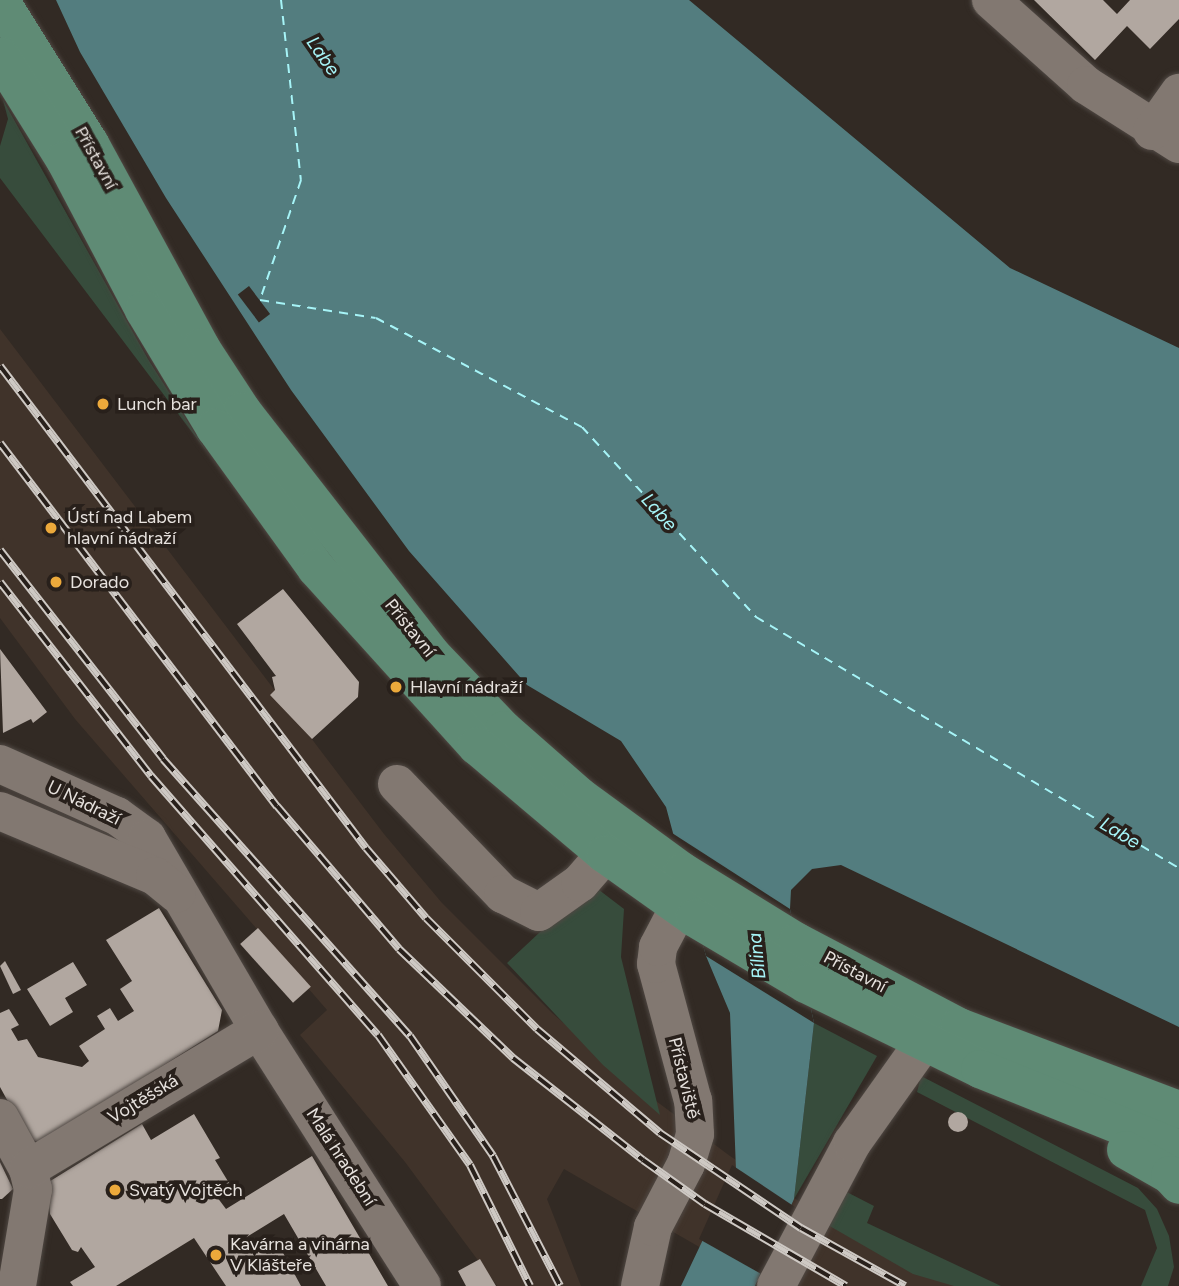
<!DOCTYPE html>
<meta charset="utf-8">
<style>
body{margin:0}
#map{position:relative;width:1179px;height:1286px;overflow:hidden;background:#322a24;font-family:Figtree,sans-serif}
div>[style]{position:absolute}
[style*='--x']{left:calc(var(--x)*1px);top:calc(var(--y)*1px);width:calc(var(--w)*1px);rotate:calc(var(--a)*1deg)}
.built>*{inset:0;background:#40332a}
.green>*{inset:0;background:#374c3c}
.water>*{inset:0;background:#537d7f}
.pier>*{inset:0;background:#322a24;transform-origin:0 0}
.ferry>*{height:2px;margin-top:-1px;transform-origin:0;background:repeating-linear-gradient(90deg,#a6f4f7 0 9px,transparent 0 16px)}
.building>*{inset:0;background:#b1a7a0;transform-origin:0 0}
.round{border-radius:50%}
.roads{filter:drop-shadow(0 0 2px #4f4843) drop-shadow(0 0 2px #4f4843)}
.minor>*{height:38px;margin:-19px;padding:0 19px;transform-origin:19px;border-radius:19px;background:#827871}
.major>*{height:38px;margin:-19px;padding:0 19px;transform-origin:19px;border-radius:19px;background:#5f8b75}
.rail>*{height:8px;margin-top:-4px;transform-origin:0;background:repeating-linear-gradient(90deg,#28201b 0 16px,#cec9c4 0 32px);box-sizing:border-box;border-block:2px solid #cec9c4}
.dots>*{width:19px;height:19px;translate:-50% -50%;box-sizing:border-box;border:4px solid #28201b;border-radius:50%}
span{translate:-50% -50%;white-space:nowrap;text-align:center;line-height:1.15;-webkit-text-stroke:7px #28201b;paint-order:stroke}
.street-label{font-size:18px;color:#e7e2de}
.poi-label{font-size:18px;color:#e7e2de}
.left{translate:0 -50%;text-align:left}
.water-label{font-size:19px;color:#a6f4f7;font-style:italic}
</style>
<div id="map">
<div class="built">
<i style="clip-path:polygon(0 329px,384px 834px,442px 903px,552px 1013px,652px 1098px,730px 1156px,814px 1211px,956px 1286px,767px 1286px,564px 1169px,547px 1199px,581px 1286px,497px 1286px,405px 1162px,300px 1035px,327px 1010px,75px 719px,0 618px)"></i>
</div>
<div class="green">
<i style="clip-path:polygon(3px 100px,148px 359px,207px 452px,0 178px,0 146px,8px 119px)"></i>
<i style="clip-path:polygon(586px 880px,624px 909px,621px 957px,660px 1115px,603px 1065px,507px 963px,571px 903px)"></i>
<i style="clip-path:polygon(814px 1023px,877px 1056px,794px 1199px)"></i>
<i style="clip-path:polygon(921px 1076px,1138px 1188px,1157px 1209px,1169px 1236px,1174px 1267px,1168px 1286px,1141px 1286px,1157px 1248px,1145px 1210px,917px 1092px)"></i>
<i style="clip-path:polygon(837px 1187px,874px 1206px,867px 1223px,1001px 1286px,954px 1286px,913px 1274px,821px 1221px)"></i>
</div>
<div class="water">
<i style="clip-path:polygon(56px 0,689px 0,1010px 268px,1179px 348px,1179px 1027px,841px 865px,812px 869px,791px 890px,790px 909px,814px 1023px,794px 1199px,755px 1286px,681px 1286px,736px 1170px,730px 1013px,706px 956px,666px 807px,621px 741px,527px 685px,409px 551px,291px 390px,166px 198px,80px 52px)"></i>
</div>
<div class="pier">
<i style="left:249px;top:286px;width:35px;height:14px;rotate:53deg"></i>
<i style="clip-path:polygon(672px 833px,790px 909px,814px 1023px,706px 956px)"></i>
<i style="clip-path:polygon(732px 1165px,795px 1207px,763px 1275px,699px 1239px)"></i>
</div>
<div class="ferry">
<i style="--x:281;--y:0;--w:181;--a:83.7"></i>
<i style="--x:301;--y:180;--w:127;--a:108.9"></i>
<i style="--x:260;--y:300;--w:117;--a:8.8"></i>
<i style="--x:376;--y:318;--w:233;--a:27.9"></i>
<i style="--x:582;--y:427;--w:258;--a:47.5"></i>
<i style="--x:756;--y:617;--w:492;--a:30.7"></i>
</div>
<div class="building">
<i style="clip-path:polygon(1034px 0,1103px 0,1117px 14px,1130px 0,1179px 0,1179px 19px,1150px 49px,1127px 26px,1095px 60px)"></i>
<i style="clip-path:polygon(283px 589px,359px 682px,358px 697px,312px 739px,270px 695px,275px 690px,272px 677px,276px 676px,237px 624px)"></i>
<i style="clip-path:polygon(0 649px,47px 712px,33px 723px,31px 719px,3px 733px)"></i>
<i style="clip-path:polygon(159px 908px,222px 1010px,218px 1031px,42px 1142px,29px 1140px,0 1087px,0 1013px,9px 1009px,19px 1025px,11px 1029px,18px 1041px,27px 1039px,38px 1057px,82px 1067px,89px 1061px,79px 1046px,105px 1029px,97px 1016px,110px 1008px,118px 1021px,134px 1011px,120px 989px,132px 981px,106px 940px)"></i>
<i style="left:258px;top:928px;width:79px;height:24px;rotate:48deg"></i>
<i style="clip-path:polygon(5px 961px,21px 990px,13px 994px,0 966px)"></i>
<i style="clip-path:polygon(73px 962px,87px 985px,65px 998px,73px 1012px,50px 1026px,27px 989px)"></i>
<i class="round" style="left:948px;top:1112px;width:20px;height:20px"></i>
<i style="clip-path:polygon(194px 1114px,220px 1158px,215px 1160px,229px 1183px,214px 1193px,226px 1209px,312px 1156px,388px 1286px,326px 1286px,284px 1214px,245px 1238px,253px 1252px,275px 1238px,301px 1286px,226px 1286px,194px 1238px,116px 1286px,73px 1286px,70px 1282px,95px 1267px,81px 1247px,78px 1252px,72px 1250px,50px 1214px,47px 1183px,142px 1124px,151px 1140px)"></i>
<i style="clip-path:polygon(0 1162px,13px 1189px,2px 1199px,0 1199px)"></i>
<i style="clip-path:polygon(480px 1259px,496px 1286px,466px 1286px,458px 1271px)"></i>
</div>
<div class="roads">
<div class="minor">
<i style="--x:991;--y:0;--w:127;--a:41.8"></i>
<i style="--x:1086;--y:85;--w:110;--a:32.4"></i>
<i style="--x:1152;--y:131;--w:47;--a:-54.6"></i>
<i style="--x:0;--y:764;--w:128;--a:24"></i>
<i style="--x:117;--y:816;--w:37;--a:36"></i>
<i style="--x:147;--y:838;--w:222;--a:59.7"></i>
<i style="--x:259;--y:1030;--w:303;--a:57.5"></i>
<i style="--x:397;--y:784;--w:153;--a:46.1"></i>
<i style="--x:503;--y:894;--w:40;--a:26.6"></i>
<i style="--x:539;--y:912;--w:50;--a:-35.3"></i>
<i style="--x:580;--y:883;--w:38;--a:-49"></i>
<i style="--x:0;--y:811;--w:168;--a:22.8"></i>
<i style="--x:155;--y:876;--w:28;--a:39"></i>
<i style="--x:0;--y:1118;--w:58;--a:61.2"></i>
<i style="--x:28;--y:1169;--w:21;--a:76"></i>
<i style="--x:33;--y:1189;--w:98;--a:99.4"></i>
<i style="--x:28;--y:1169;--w:270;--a:-31"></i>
<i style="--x:640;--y:1286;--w:60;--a:-77.6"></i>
<i style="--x:653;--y:1227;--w:71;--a:-62.4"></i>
<i style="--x:686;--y:1164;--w:31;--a:-73"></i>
<i style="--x:695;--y:1134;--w:33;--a:-93"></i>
<i style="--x:693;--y:1101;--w:142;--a:-105.1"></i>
<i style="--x:656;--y:964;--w:17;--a:-83"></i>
<i style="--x:658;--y:947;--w:45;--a:-62.3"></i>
<i style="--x:776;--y:1286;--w:162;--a:-62"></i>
<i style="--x:852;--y:1143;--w:123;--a:-54.6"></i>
</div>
<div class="major">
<i style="--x:0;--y:0;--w:170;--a:58"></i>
<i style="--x:90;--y:144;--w:232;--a:61.4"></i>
<i style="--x:201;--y:348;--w:75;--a:56.9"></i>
<i style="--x:242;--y:411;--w:308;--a:52.1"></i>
<i style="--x:431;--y:654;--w:105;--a:46.2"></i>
<i style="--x:504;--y:730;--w:100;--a:41.3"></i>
<i style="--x:579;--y:796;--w:129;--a:36.2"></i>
<i style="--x:683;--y:872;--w:134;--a:31.6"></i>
<i style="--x:797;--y:942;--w:183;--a:27.7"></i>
<i style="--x:959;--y:1027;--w:235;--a:20.7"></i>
<i style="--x:0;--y:56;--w:123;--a:58"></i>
<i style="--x:65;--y:160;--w:170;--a:62.2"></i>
<i style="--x:144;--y:310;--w:138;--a:59"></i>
<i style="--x:215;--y:428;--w:173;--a:54.2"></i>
<i style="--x:316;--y:568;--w:240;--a:47.9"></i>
<i style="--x:477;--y:746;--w:167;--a:40.2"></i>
<i style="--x:605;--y:854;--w:110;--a:35.4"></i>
<i style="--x:695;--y:918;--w:129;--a:30.7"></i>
<i style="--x:806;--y:984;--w:194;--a:26"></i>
<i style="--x:980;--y:1069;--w:214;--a:21.9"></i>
<i style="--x:1126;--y:1150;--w:51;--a:29.6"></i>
<i style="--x:1170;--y:1175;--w:13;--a:48"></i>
</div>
</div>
<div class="rail">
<i style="--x:0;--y:366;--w:605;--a:52.79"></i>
<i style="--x:366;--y:848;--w:92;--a:49.4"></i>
<i style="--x:426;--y:918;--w:157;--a:45"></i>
<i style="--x:537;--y:1029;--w:161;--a:40.2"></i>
<i style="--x:660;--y:1133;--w:170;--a:34"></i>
<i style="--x:801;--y:1228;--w:119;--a:29.1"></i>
<i style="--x:0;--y:443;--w:457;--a:52.7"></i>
<i style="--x:277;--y:806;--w:188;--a:49.5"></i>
<i style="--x:399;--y:949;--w:158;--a:43.7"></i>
<i style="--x:513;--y:1058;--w:165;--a:38.1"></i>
<i style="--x:643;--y:1160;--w:76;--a:35.4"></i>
<i style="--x:705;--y:1204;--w:163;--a:30.2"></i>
<i style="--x:0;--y:550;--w:265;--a:52"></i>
<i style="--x:163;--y:759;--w:371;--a:48.3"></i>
<i style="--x:410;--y:1036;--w:146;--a:55.3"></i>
<i style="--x:493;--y:1156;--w:146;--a:62.7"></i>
<i style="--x:0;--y:582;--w:246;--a:52.1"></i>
<i style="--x:151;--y:776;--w:344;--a:48.8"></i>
<i style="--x:378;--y:1035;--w:159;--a:54.7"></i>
<i style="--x:470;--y:1165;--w:135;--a:63.6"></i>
</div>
<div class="dots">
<i style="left:103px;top:404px;background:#eca93b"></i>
<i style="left:51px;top:528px;background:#eca93b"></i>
<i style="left:56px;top:582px;background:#eca93b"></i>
<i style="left:396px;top:687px;background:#eca93b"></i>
<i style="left:115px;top:1190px;background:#eca93b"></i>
<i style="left:216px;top:1255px;background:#eca93b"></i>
</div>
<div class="street-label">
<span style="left:96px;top:158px;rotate:61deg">Přístavní</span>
<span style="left:410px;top:628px;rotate:51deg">Přístavní</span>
<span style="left:84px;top:803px;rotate:26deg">U Nádraží</span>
<span style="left:855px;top:972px;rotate:28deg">Přístavní</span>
<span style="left:684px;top:1078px;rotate:76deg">Přístaviště</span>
<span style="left:143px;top:1099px;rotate:-31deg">Vojtěšská</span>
<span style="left:341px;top:1157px;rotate:57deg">Malá hradební</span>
</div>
<div class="poi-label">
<span class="left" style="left:117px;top:404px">Lunch bar</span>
<span class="left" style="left:67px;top:528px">Ústí nad Labem<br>hlavní nádraží</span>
<span class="left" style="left:70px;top:582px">Dorado</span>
<span class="left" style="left:410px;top:687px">Hlavní nádraží</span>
<span class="left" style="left:129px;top:1190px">Svatý Vojtěch</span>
<span class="left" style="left:230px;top:1255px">Kavárna a vinárna<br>V Klášteře</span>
</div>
<div class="water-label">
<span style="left:323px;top:56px;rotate:55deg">Labe</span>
<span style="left:659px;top:512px;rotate:48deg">Labe</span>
<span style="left:1120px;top:833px;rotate:31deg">Labe</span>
<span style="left:757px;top:956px;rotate:-96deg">Bílina</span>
</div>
</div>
